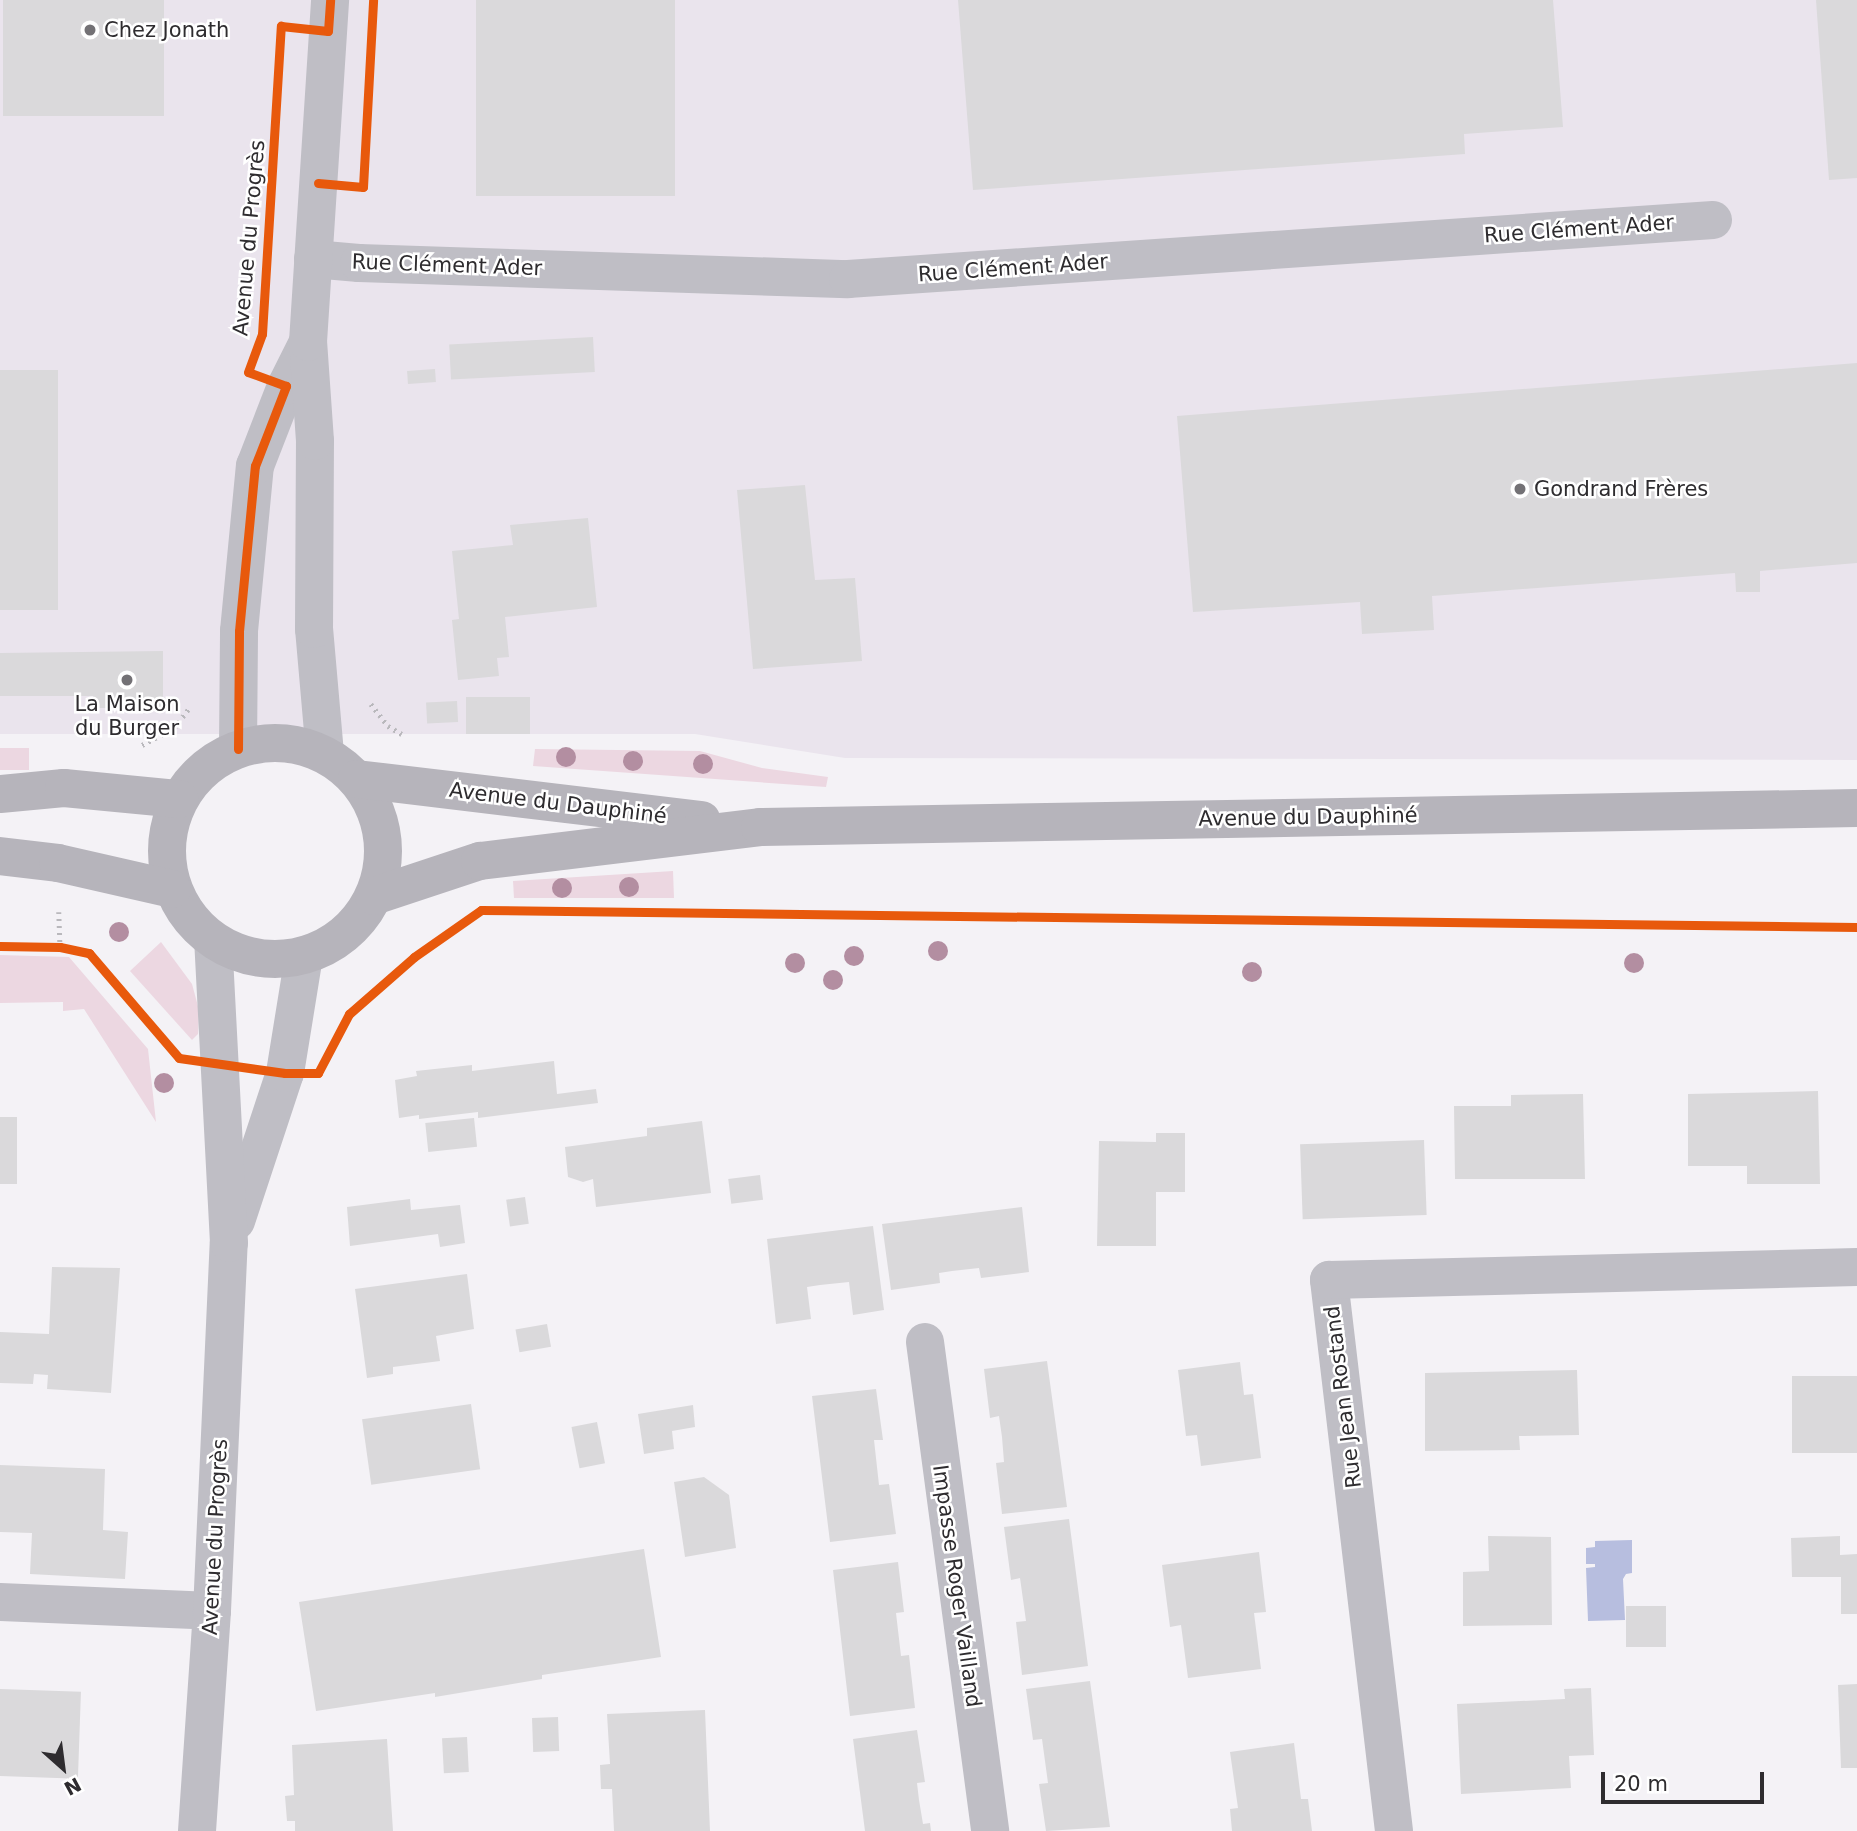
<!DOCTYPE html>
<meta charset="utf-8">
<style>
body{margin:0}
#map{position:relative;width:1857px;height:1831px;overflow:hidden;background:#f4f2f6;font-family:"DejaVu Sans",sans-serif}
div>[style]{position:absolute}
[style*='--x']{left:calc(var(--x)*1px);top:calc(var(--y)*1px);width:calc(var(--w)*1px);rotate:calc(var(--a)*1deg)}
.built>*{inset:0;background:#eae4ed}
.green>*{inset:0;background:#ecd7e1;transform-origin:0 0}
.water>*{inset:0;background:#b7bedf}
.building>*{inset:0;background:#dad9db;transform-origin:0 0}
.path>*{height:4.5px;margin-top:-2.25px;transform-origin:0;background:repeating-linear-gradient(90deg,#b9b8bc 0 2px,transparent 0 7px)}
.minor>*{height:38px;margin:-19px;padding:0 19px;transform-origin:19px;border-radius:19px;background:#bfbec5}
.tertiary>*{height:38px;margin:-19px;padding:0 19px;transform-origin:19px;border-radius:19px;background:#bfbec5}
.secondary>*{height:38px;margin:-19px;padding:0 19px;transform-origin:19px;border-radius:19px;background:#b6b4bb}
.secondary>.ring{margin:-19px;padding:0;box-sizing:content-box;background:none;border:38px solid #b6b4bb;border-radius:50%}
.cycleway>*{height:9px;margin:-4.5px;padding:0 4.5px;transform-origin:4.5px;border-radius:4.5px;background:#e8590c}
.trees>*{width:20px;height:20px;margin:-10px;border-radius:50%;background:#b38ea1}
.dots>*{width:19px;height:19px;translate:-50% -50%;box-sizing:border-box;border:4px solid #fff;border-radius:50%}
span{translate:-50% -50%;white-space:nowrap;text-align:center;line-height:1.15;-webkit-text-stroke:5px #fff;paint-order:stroke}
.poi-label{font-size:21px;color:#2e2c2f}
.left{translate:0 -50%;text-align:left}
.street-label{font-size:21px;color:#2e2c2f}
.north{position:absolute;left:28px;top:1733px;width:70px;height:70px;-webkit-text-stroke:5px #fff;paint-order:stroke;rotate:152deg;font-size:19px;font-weight:700;line-height:28px;text-align:center;color:#2e2c2f}
.north::after{content:'';display:block;margin:auto;width:24px;height:32px;background:#2e2c2f;clip-path:polygon(50% 0,100% 100%,50% 72%,0 100%)}
.scale{position:absolute;left:1601px;top:1772px;width:163px;height:32px;box-sizing:border-box;border:4px solid #2e2c2f;border-top:0;padding-left:9px;font-size:21px;line-height:24px;white-space:nowrap;color:#2e2c2f;-webkit-text-stroke:5px #fff;paint-order:stroke}
</style>
<div id="map">
<div class="built">
<i style="clip-path:polygon(0 0,1857px 0,1857px 760px,845px 758px,695px 734px,0 734px)"></i>
</div>
<div class="green">
<i style="left:0;top:748px;width:29px;height:22px"></i>
<i style="clip-path:polygon(535px 749px,700px 751px,762px 768px,828px 777px,826px 787px,533px 766px)"></i>
<i style="clip-path:polygon(673px 871px,674px 898px,514px 898px,513px 881px)"></i>
<i style="clip-path:polygon(161px 942px,192px 984px,199px 1010px,198px 1034px,192px 1040px,130px 971px)"></i>
<i style="clip-path:polygon(0 955px,69px 957px,148px 1049px,156px 1122px,84px 1009px,63px 1011px,63px 1002px,0 1003px)"></i>
</div>
<div class="water">
<i style="clip-path:polygon(1632px 1540px,1632px 1573px,1626px 1574px,1623px 1579px,1625px 1620px,1588px 1621px,1586px 1568px,1595px 1567px,1595px 1564px,1586px 1564px,1586px 1548px,1595px 1547px,1595px 1541px)"></i>
</div>
<div class="building">
<i style="left:3px;top:0;width:161px;height:116px"></i>
<i style="left:476px;top:0;width:199px;height:196px"></i>
<i style="clip-path:polygon(958px 0,1553px 0,1563px 127px,1464px 134px,1465px 154px,973px 190px)"></i>
<i style="clip-path:polygon(1816px 0,1857px 0,1857px 178px,1829px 180px)"></i>
<i style="left:593px;top:337px;width:35px;height:144px;rotate:87deg"></i>
<i style="clip-path:polygon(1857px 363px,1857px 563px,1760px 571px,1760px 592px,1736px 592px,1735px 573px,1432px 596px,1434px 630px,1362px 634px,1360px 602px,1193px 612px,1177px 416px)"></i>
<i style="left:435px;top:369px;width:13px;height:28px;rotate:86deg"></i>
<i style="left:58px;top:370px;width:240px;height:58px;rotate:90deg"></i>
<i style="clip-path:polygon(805px 485px,815px 580px,855px 578px,862px 661px,753px 669px,737px 490px)"></i>
<i style="clip-path:polygon(588px 518px,597px 607px,505px 617px,509px 657px,497px 658px,499px 676px,458px 680px,452px 620px,459px 619px,452px 551px,513px 545px,510px 525px)"></i>
<i style="clip-path:polygon(163px 651px,163px 708px,93px 708px,93px 696px,0 696px,0 653px)"></i>
<i style="left:466px;top:697px;width:64px;height:37px"></i>
<i style="left:457px;top:701px;width:21px;height:31px;rotate:87deg"></i>
<i style="clip-path:polygon(554px 1061px,557px 1094px,596px 1089px,598px 1103px,478px 1118px,478px 1112px,419px 1119px,419px 1115px,399px 1118px,395px 1080px,417px 1076px,416px 1071px,472px 1065px,472px 1071px)"></i>
<i style="clip-path:polygon(1818px 1091px,1820px 1184px,1747px 1184px,1747px 1166px,1688px 1166px,1688px 1094px)"></i>
<i style="clip-path:polygon(1583px 1094px,1585px 1179px,1455px 1179px,1454px 1106px,1511px 1106px,1511px 1095px)"></i>
<i style="left:0;top:1117px;width:17px;height:67px"></i>
<i style="left:474px;top:1118px;width:29px;height:49px;rotate:84deg"></i>
<i style="clip-path:polygon(702px 1121px,711px 1193px,596px 1207px,593px 1179px,583px 1182px,568px 1177px,565px 1147px,647px 1136px,647px 1128px)"></i>
<i style="clip-path:polygon(1156px 1133px,1185px 1133px,1185px 1192px,1156px 1192px,1156px 1246px,1097px 1246px,1099px 1141px,1156px 1142px)"></i>
<i style="left:1424px;top:1140px;width:75px;height:124px;rotate:88deg"></i>
<i style="left:760px;top:1175px;width:25px;height:32px;rotate:83deg"></i>
<i style="left:525px;top:1197px;width:27px;height:19px;rotate:82deg"></i>
<i style="clip-path:polygon(410px 1199px,411px 1210px,460px 1205px,465px 1243px,440px 1247px,438px 1234px,350px 1246px,347px 1207px)"></i>
<i style="clip-path:polygon(1022px 1207px,1029px 1272px,981px 1278px,979px 1268px,952px 1271px,939px 1273px,940px 1283px,891px 1290px,882px 1224px)"></i>
<i style="clip-path:polygon(873px 1226px,884px 1310px,853px 1315px,849px 1282px,820px 1285px,807px 1287px,811px 1319px,776px 1324px,767px 1239px)"></i>
<i style="clip-path:polygon(52px 1267px,120px 1268px,111px 1393px,47px 1389px,48px 1375px,34px 1374px,33px 1384px,0 1383px,0 1332px,49px 1334px)"></i>
<i style="clip-path:polygon(467px 1274px,474px 1329px,436px 1336px,440px 1361px,393px 1367px,393px 1374px,367px 1378px,355px 1289px)"></i>
<i style="left:547px;top:1324px;width:23px;height:32px;rotate:80deg"></i>
<i style="clip-path:polygon(1047px 1361px,1067px 1507px,1002px 1514px,996px 1463px,1004px 1462px,1002px 1437px,999px 1416px,990px 1418px,984px 1369px)"></i>
<i style="clip-path:polygon(1240px 1362px,1244px 1395px,1253px 1394px,1261px 1458px,1201px 1466px,1197px 1435px,1186px 1436px,1178px 1370px)"></i>
<i style="clip-path:polygon(1577px 1370px,1579px 1435px,1519px 1436px,1520px 1450px,1425px 1451px,1425px 1373px)"></i>
<i style="left:1857px;top:1376px;width:77px;height:65px;rotate:90deg"></i>
<i style="clip-path:polygon(876px 1389px,883px 1440px,874px 1440px,879px 1485px,889px 1484px,896px 1534px,830px 1542px,812px 1396px)"></i>
<i style="left:471px;top:1404px;width:66px;height:110px;rotate:82deg"></i>
<i style="clip-path:polygon(693px 1405px,695px 1427px,672px 1431px,674px 1449px,644px 1454px,638px 1414px)"></i>
<i style="left:597px;top:1422px;width:42px;height:26px;rotate:79deg"></i>
<i style="clip-path:polygon(0 1465px,105px 1469px,103px 1530px,128px 1532px,125px 1579px,30px 1574px,32px 1533px,0 1532px)"></i>
<i style="clip-path:polygon(704px 1477px,729px 1495px,736px 1548px,685px 1557px,674px 1482px)"></i>
<i style="clip-path:polygon(1069px 1519px,1088px 1666px,1022px 1675px,1016px 1622px,1026px 1621px,1020px 1578px,1011px 1580px,1004px 1527px)"></i>
<i style="clip-path:polygon(1488px 1536px,1551px 1537px,1552px 1625px,1463px 1626px,1463px 1572px,1489px 1571px)"></i>
<i style="clip-path:polygon(1840px 1536px,1840px 1555px,1857px 1554px,1857px 1614px,1841px 1614px,1841px 1577px,1792px 1577px,1791px 1538px)"></i>
<i style="clip-path:polygon(644px 1549px,661px 1657px,542px 1675px,542px 1679px,435px 1697px,435px 1693px,316px 1711px,299px 1602px)"></i>
<i style="clip-path:polygon(1259px 1552px,1266px 1612px,1254px 1613px,1261px 1669px,1188px 1678px,1181px 1625px,1170px 1627px,1162px 1565px)"></i>
<i style="clip-path:polygon(898px 1562px,904px 1612px,896px 1613px,901px 1656px,909px 1655px,915px 1708px,850px 1716px,833px 1570px)"></i>
<i style="left:1666px;top:1606px;width:41px;height:40px;rotate:90deg"></i>
<i style="clip-path:polygon(1090px 1681px,1110px 1827px,1046px 1831px,1039px 1784px,1048px 1783px,1042px 1739px,1033px 1740px,1026px 1689px)"></i>
<i style="clip-path:polygon(1857px 1684px,1857px 1768px,1841px 1768px,1838px 1685px)"></i>
<i style="clip-path:polygon(1591px 1688px,1594px 1755px,1569px 1756px,1571px 1788px,1461px 1794px,1457px 1704px,1565px 1699px,1564px 1689px)"></i>
<i style="left:0;top:1689px;width:81px;height:87px;rotate:2deg"></i>
<i style="clip-path:polygon(705px 1710px,710px 1831px,614px 1831px,612px 1789px,601px 1789px,600px 1765px,610px 1764px,607px 1714px)"></i>
<i style="left:558px;top:1717px;width:34px;height:26px;rotate:88deg"></i>
<i style="clip-path:polygon(917px 1730px,925px 1782px,917px 1783px,919px 1800px,923px 1824px,930px 1823px,931px 1831px,865px 1831px,853px 1739px)"></i>
<i style="left:467px;top:1737px;width:35px;height:25px;rotate:87deg"></i>
<i style="clip-path:polygon(387px 1739px,393px 1831px,295px 1831px,295px 1821px,287px 1821px,285px 1796px,294px 1795px,292px 1745px)"></i>
<i style="clip-path:polygon(1294px 1743px,1301px 1799px,1308px 1799px,1312px 1831px,1232px 1831px,1230px 1809px,1238px 1808px,1230px 1752px)"></i>
</div>
<div class="path">
<i style="--x:371;--y:704;--w:28;--a:52"></i>
<i style="--x:388;--y:726;--w:16;--a:30"></i>
<i style="--x:142;--y:745;--w:36;--a:-28"></i>
<i style="--x:174;--y:728;--w:25;--a:-53"></i>
<i style="--x:59;--y:912;--w:35;--a:88"></i>
</div>
<div class="minor">
<i style="--x:313;--y:259;--w:46;--a:5"></i>
<i style="--x:359;--y:263;--w:489;--a:1.9"></i>
<i style="--x:848;--y:279;--w:867;--a:-3.9"></i>
<i style="--x:925;--y:1342;--w:493;--a:82.4"></i>
<i style="--x:0;--y:1602;--w:212;--a:2.4"></i>
<i style="--x:1394;--y:1831;--w:555;--a:-96.73"></i>
<i style="--x:1329;--y:1280;--w:528;--a:-1.41"></i>
</div>
<div class="tertiary">
<i style="--x:238;--y:749;--w:118;--a:-89.5"></i>
<i style="--x:239;--y:631;--w:166;--a:-84.5"></i>
<i style="--x:255;--y:466;--w:86;--a:-68.8"></i>
<i style="--x:286;--y:386;--w:47;--a:-63.4"></i>
<i style="--x:325;--y:754;--w:125;--a:-95"></i>
<i style="--x:314;--y:629;--w:188;--a:-89.7"></i>
<i style="--x:315;--y:441;--w:99;--a:-94"></i>
<i style="--x:308;--y:342;--w:343;--a:-86.3"></i>
<i style="--x:236;--y:1221;--w:156;--a:-71.7"></i>
<i style="--x:285;--y:1073;--w:119;--a:-80.8"></i>
<i style="--x:197;--y:1831;--w:221;--a:-86.1"></i>
<i style="--x:212;--y:1611;--w:368;--a:-87.4"></i>
<i style="--x:229;--y:1243;--w:302;--a:-93"></i>
</div>
<div class="secondary">
<i class="ring" style="left:167px;top:743px;width:178px;height:178px"></i>
<i style="--x:357;--y:779;--w:347;--a:6.8"></i>
<i style="--x:0;--y:794;--w:64;--a:-5.4"></i>
<i style="--x:64;--y:788;--w:116;--a:5.5"></i>
<i style="--x:0;--y:856;--w:58;--a:6.9"></i>
<i style="--x:58;--y:863;--w:117;--a:12.8"></i>
<i style="--x:374;--y:896;--w:112;--a:-18.3"></i>
<i style="--x:480;--y:861;--w:282;--a:-6.9"></i>
<i style="--x:760;--y:827;--w:1097;--a:-0.99"></i>
</div>
<div class="cycleway">
<i style="--x:318;--y:183;--w:45;--a:5.1"></i>
<i style="--x:363;--y:187;--w:187;--a:-86.9"></i>
<i style="--x:238;--y:749;--w:118;--a:-89.5"></i>
<i style="--x:239;--y:631;--w:166;--a:-84.5"></i>
<i style="--x:255;--y:466;--w:86;--a:-68.8"></i>
<i style="--x:286;--y:386;--w:40;--a:-159.8"></i>
<i style="--x:248;--y:372;--w:40;--a:-69.8"></i>
<i style="--x:262;--y:334;--w:309;--a:-86.5"></i>
<i style="--x:281;--y:26;--w:47;--a:6.1"></i>
<i style="--x:328;--y:31;--w:31;--a:-86"></i>
<i style="--x:0;--y:946;--w:60;--a:1"></i>
<i style="--x:60;--y:947;--w:30;--a:12"></i>
<i style="--x:89;--y:953;--w:138;--a:49.4"></i>
<i style="--x:179;--y:1058;--w:107;--a:8.1"></i>
<i style="--x:285;--y:1073;--w:33;--a:0"></i>
<i style="--x:318;--y:1073;--w:67;--a:-62.3"></i>
<i style="--x:349;--y:1014;--w:86;--a:-41.2"></i>
<i style="--x:414;--y:957;--w:82;--a:-35"></i>
<i style="--x:481;--y:910;--w:1376;--a:0.71"></i>
</div>
<div class="trees">
<i style="left:566px;top:757px"></i>
<i style="left:633px;top:761px"></i>
<i style="left:703px;top:764px"></i>
<i style="left:629px;top:887px"></i>
<i style="left:562px;top:888px"></i>
<i style="left:119px;top:932px"></i>
<i style="left:938px;top:951px"></i>
<i style="left:854px;top:956px"></i>
<i style="left:795px;top:963px"></i>
<i style="left:1634px;top:963px"></i>
<i style="left:1252px;top:972px"></i>
<i style="left:833px;top:980px"></i>
<i style="left:164px;top:1083px"></i>
</div>
<div class="dots">
<i style="left:90px;top:30px;background:#737175"></i>
<i style="left:1520px;top:489px;background:#737175"></i>
<i style="left:127px;top:680px;background:#737175"></i>
</div>
<div class="poi-label">
<span class="left" style="left:104px;top:30px">Chez Jonath</span>
<span class="left" style="left:1534px;top:489px">Gondrand Frères</span>
<span style="left:127px;top:716px">La Maison<br>du Burger</span>
</div>
<div class="street-label">
<span style="left:1579px;top:229px;rotate:-4deg">Rue Clément Ader</span>
<span style="left:249px;top:238px;rotate:-85deg">Avenue du Progrès</span>
<span style="left:447px;top:265px;rotate:2deg">Rue Clément Ader</span>
<span style="left:1013px;top:268px;rotate:-4deg">Rue Clément Ader</span>
<span style="left:558px;top:803px;rotate:7deg">Avenue du Dauphiné</span>
<span style="left:1308px;top:817px;rotate:-1deg">Avenue du Dauphiné</span>
<span style="left:1343px;top:1397px;rotate:-97deg">Rue Jean Rostand</span>
<span style="left:215px;top:1537px;rotate:-87deg">Avenue du Progrès</span>
<span style="left:957px;top:1586px;rotate:82deg">Impasse Roger Vailland</span>
</div>
<div class="north">N</div>
<div class="scale">20 m</div>
</div>
